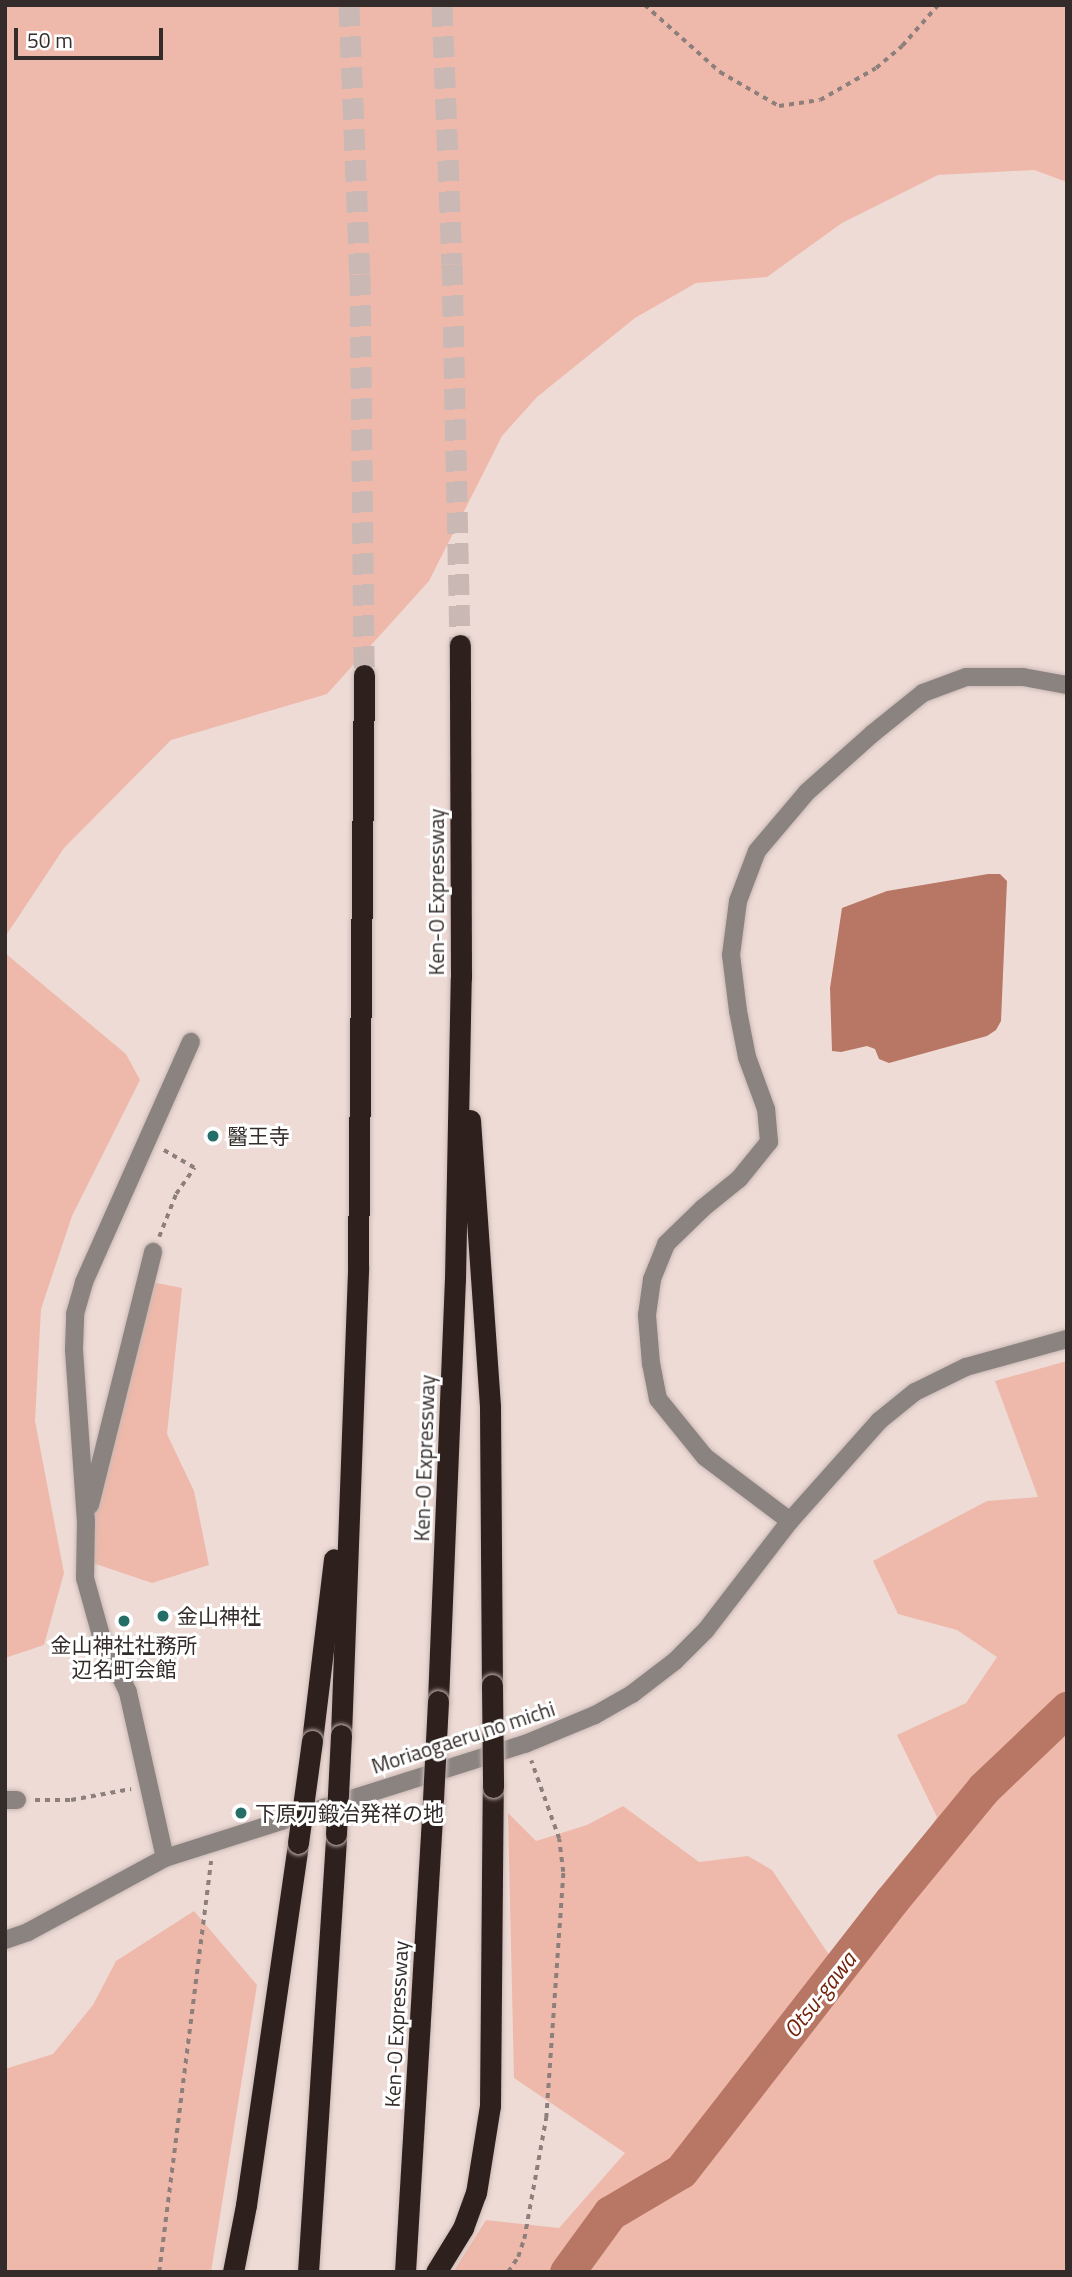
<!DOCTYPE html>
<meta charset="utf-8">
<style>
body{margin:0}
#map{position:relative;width:1072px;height:2277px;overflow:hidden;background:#eedbd6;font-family:"Titillium Web","Noto Sans JP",sans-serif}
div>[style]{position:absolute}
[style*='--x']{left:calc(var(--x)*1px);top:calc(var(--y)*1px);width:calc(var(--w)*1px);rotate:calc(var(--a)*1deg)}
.green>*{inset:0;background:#eeb9aa}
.water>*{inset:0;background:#b87664}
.river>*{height:35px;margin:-17.5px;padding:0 17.5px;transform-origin:17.5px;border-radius:17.5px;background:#b87664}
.highway-tunnel>*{height:21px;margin-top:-10.5px;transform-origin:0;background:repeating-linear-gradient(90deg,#c9b8b4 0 21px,transparent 0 31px)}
.path>*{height:3.5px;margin-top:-1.75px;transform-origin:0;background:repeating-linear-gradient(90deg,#8c7f7c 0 5px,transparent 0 10px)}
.roads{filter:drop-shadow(0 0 2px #c9b8b4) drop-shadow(0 0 2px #c9b8b4)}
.minor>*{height:18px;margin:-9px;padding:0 9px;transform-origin:9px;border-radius:9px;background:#8b8380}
.highway>*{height:21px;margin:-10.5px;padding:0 10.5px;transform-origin:10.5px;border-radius:10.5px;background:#2e201d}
.bridges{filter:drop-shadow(0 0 2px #c9b8b4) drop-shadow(0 0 2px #c9b8b4)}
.highway-bridge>*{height:21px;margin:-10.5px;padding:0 10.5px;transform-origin:10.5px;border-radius:10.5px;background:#2e201d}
.dots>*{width:19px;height:19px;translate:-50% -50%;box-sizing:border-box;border:4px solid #fff;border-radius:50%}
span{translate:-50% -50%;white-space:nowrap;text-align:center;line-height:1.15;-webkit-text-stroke:6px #fff;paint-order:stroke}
.street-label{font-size:21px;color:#332c2a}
.poi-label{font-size:21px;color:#332c2a}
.left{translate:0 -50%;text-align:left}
.water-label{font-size:23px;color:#73220b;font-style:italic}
.frame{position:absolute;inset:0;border:7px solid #332c2a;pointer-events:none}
.scale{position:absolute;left:14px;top:28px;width:149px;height:32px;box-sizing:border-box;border:4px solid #332c2a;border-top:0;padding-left:9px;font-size:21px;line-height:24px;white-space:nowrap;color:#332c2a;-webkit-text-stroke:5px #fff;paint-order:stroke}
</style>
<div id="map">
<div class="green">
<i style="clip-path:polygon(5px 5px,1067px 5px,1067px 182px,1034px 170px,938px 175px,842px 223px,767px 277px,696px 283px,635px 318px,537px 397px,502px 436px,429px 581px,327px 694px,171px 740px,64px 848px,5px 937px)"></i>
<i style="clip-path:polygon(5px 953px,126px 1054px,140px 1080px,72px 1216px,41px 1309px,35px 1421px,64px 1573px,44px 1645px,5px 1658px)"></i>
<i style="clip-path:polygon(152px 1282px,182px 1288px,167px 1434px,194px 1491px,209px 1565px,152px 1583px,93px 1563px,91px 1522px)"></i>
<i style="clip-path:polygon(1067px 1361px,1067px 2272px,453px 2272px,486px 2220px,559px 2228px,625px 2153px,514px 2078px,508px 1813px,536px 1841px,587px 1825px,623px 1806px,699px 1862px,748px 1856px,772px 1870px,844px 1977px,937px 1817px,897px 1735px,966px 1703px,997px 1657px,957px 1630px,898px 1614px,873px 1561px,987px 1501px,1038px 1497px,995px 1381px)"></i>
<i style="clip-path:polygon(194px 1911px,257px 1985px,211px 2272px,5px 2272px,5px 2069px,53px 2054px,93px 2005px,116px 1961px)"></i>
</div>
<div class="water">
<i style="clip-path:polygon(988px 874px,1000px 874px,1007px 881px,1001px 1021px,996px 1030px,987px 1036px,889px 1063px,879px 1059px,875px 1049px,867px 1046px,841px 1052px,832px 1051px,830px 988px,842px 908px,887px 891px)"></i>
</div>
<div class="river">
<i style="--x:567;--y:2272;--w:73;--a:-53.9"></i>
<i style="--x:610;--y:2213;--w:82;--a:-30.6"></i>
<i style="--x:681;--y:2171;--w:343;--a:-52.1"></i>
<i style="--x:892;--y:1900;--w:145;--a:-50.6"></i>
<i style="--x:984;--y:1788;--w:115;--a:-43.6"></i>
</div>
<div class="highway-tunnel">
<i style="--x:349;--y:5;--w:269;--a:87.7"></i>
<i style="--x:360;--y:274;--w:401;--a:89.4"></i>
<i style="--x:442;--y:5;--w:259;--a:87.8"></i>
<i style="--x:452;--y:264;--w:381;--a:88.8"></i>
</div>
<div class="path">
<i style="--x:645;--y:5;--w:101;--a:41.8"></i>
<i style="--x:720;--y:72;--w:68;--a:30"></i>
<i style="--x:779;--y:106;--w:41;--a:-8.3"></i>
<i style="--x:820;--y:100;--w:64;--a:-29.7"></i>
<i style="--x:876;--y:68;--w:34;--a:-40"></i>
<i style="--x:902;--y:46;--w:55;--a:-48.7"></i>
<i style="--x:159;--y:1237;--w:46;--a:-68.4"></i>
<i style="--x:176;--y:1194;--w:32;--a:-55"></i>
<i style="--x:194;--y:1168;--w:36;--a:-150"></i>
<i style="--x:35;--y:1800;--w:36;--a:0"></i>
<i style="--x:71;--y:1800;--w:61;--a:-10.4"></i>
<i style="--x:159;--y:2272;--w:414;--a:-82.8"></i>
<i style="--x:508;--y:2272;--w:18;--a:-56"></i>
<i style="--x:518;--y:2257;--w:19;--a:-72"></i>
<i style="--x:524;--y:2239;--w:123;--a:-79.7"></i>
<i style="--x:546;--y:2118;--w:247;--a:-86"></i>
<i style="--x:563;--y:1872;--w:33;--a:-97"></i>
<i style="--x:559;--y:1839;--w:83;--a:-109.7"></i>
</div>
<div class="roads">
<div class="minor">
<i style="--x:90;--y:1505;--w:261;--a:-76"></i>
<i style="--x:790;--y:1521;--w:106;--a:-143"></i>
<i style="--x:705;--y:1457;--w:75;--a:-129"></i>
<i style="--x:658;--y:1399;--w:36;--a:-101"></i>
<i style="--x:651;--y:1364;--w:49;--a:-94.7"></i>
<i style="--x:647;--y:1315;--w:36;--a:-82"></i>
<i style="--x:652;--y:1279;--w:38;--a:-68"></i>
<i style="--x:666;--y:1244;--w:52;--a:-44.2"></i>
<i style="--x:703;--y:1208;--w:46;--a:-38.9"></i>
<i style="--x:739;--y:1179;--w:48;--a:-51"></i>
<i style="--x:769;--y:1142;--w:33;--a:-95"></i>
<i style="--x:766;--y:1109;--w:55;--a:-110.1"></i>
<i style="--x:747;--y:1057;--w:47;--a:-101.1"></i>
<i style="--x:738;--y:1011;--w:56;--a:-97.1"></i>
<i style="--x:731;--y:955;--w:54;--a:-82.6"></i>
<i style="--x:738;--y:901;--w:53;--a:-69.2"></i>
<i style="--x:757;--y:851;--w:77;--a:-49.7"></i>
<i style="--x:807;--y:792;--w:87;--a:-41.7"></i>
<i style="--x:872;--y:734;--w:65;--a:-38.8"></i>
<i style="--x:923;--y:693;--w:46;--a:-20.4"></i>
<i style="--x:966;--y:677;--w:57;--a:0"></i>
<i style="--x:1023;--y:677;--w:45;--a:10.3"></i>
<i style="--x:5;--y:1800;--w:12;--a:0"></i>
<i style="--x:165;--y:1858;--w:170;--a:-102.6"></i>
<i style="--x:128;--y:1692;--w:59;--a:-116.1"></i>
<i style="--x:102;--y:1639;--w:63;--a:-105.6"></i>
<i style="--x:85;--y:1578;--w:56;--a:-89"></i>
<i style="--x:86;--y:1522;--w:173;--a:-94"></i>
<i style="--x:74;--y:1349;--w:35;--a:-88"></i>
<i style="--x:75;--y:1314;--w:33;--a:-74"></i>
<i style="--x:84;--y:1282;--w:263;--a:-66"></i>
<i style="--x:5;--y:1940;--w:24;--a:-19"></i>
<i style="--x:28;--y:1932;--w:156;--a:-28.4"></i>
<i style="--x:165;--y:1858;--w:378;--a:-17.6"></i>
<i style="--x:525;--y:1744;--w:76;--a:-22.5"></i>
<i style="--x:595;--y:1715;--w:43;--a:-29.6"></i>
<i style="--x:632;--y:1694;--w:54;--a:-37.5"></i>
<i style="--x:675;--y:1661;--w:44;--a:-45"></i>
<i style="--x:706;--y:1630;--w:138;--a:-52.4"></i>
<i style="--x:790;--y:1521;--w:134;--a:-48.3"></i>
<i style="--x:879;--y:1421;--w:46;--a:-38.9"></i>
<i style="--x:915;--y:1392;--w:57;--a:-26.1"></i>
<i style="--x:966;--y:1367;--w:105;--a:-15.5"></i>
</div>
<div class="highway">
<i style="--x:470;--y:1120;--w:287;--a:86"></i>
<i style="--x:490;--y:1406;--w:279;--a:89.6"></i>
<i style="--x:438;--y:1701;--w:422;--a:-87.7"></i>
<i style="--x:455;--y:1279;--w:301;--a:-88.9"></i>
<i style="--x:461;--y:978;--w:333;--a:-90.2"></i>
<i style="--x:341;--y:1735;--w:469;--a:-87.9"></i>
<i style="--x:358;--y:1266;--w:591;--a:-89.42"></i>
<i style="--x:312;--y:1741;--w:183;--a:-83.1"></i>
<i style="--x:233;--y:2272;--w:68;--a:-79"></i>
<i style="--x:246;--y:2205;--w:366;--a:-81.8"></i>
<i style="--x:308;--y:2272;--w:439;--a:-86.3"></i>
<i style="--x:405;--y:2272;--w:473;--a:-86.6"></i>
<i style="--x:436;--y:2272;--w:52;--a:-58.5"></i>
<i style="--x:463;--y:2228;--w:37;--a:-70"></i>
<i style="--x:476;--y:2193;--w:88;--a:-80.9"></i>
<i style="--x:490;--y:2106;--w:319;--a:-89.5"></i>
</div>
</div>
<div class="bridges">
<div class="highway-bridge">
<i style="--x:492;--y:1685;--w:102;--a:89.4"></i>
<i style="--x:433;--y:1800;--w:99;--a:-87.1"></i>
<i style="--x:336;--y:1834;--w:99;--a:-87.1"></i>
<i style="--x:298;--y:1843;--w:103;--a:-82.2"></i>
</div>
</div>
<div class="dots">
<i style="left:213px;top:1136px;background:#256e67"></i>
<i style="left:163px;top:1616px;background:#256e67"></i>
<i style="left:124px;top:1621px;background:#256e67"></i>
<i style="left:241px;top:1813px;background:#256e67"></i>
</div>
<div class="street-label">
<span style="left:436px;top:892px;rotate:-90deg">Ken-O Expressway</span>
<span style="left:424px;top:1458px;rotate:-88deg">Ken-O Expressway</span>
<span style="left:463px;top:1737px;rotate:-18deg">Moriaogaeru no michi</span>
<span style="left:396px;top:2024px;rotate:-87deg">Ken-O Expressway</span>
</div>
<div class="poi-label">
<span class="left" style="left:227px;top:1136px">醫王寺</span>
<span class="left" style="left:177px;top:1616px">金山神社</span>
<span style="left:124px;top:1657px">金山神社社務所<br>辺名町会館</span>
<span class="left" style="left:255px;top:1813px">下原刀鍛冶発祥の地</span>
</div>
<div class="water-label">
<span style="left:820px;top:1995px;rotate:-52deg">Otsu-gawa</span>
</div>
<div class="frame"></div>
<div class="scale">50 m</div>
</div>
